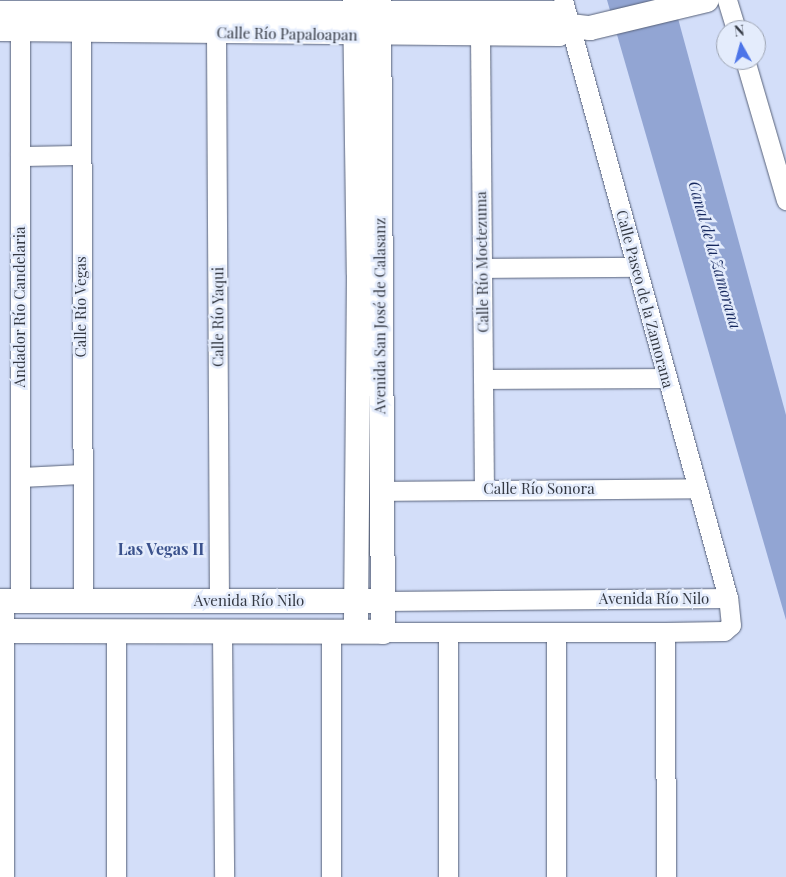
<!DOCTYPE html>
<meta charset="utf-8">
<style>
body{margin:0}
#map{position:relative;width:786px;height:877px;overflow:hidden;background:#d3def9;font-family:"Playfair Display",serif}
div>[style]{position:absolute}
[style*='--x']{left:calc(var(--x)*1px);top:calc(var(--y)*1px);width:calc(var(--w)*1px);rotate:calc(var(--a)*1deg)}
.water>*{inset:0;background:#92a5d3}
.roads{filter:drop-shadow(0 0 1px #586279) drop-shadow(0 0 1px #586279)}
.minor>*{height:19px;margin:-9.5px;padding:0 9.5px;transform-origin:9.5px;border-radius:9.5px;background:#fff}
.tertiary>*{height:24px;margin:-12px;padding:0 12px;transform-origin:12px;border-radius:12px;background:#fff}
span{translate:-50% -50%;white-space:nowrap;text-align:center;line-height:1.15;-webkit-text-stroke:5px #e4ecfc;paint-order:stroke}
.street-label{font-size:15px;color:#333842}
.water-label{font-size:16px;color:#16285f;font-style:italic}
.neighbourhood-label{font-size:16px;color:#3b528c;font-weight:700}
.north{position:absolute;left:716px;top:20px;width:50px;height:50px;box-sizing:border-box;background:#e4ecfc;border:1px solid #9da4b2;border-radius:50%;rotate:353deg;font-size:14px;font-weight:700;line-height:20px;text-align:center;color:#333842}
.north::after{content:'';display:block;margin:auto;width:18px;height:22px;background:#4c74e8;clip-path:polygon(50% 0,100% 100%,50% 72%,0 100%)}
</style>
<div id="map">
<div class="water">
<i style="clip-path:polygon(607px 0,673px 0,786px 415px,786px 620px)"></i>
</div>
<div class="roads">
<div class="minor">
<i style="--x:727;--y:0;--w:31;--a:73"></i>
<i style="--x:20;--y:17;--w:584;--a:90"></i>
<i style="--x:81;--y:17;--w:584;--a:89.8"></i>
<i style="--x:216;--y:33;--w:568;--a:89.7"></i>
<i style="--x:480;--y:35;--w:454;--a:89.5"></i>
<i style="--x:745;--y:60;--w:146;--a:73.7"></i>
<i style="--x:20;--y:156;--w:60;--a:-1"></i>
<i style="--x:482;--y:268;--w:154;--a:-0.4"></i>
<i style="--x:483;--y:379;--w:183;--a:-0.3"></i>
<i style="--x:21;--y:477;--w:60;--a:-2.9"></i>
<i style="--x:380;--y:491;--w:317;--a:-0.5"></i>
<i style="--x:382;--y:601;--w:346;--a:-0.5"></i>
<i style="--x:331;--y:632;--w:245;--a:90"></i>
<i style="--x:383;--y:632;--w:282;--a:0"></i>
<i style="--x:665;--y:632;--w:59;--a:-1"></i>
<i style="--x:724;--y:631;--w:9;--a:-41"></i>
<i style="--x:731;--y:625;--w:27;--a:-96"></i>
<i style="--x:728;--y:598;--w:620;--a:-105.43"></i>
<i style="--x:448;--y:632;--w:245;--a:90"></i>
<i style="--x:665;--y:632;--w:245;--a:89.8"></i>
<i style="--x:116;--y:633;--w:244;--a:90"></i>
<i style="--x:222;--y:633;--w:244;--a:89.5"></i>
<i style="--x:556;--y:633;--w:244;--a:90"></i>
<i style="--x:4;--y:877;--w:276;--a:-90"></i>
</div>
<div class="tertiary">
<i style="--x:355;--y:0;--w:274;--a:89.2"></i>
<i style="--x:359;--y:274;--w:357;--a:90.5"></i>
<i style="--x:0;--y:13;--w:557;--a:0"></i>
<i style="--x:557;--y:13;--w:18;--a:45"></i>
<i style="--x:570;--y:26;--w:20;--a:6"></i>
<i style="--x:590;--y:28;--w:120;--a:-13.5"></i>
<i style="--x:0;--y:29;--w:559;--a:0.51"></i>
<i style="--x:559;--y:34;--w:14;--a:-36"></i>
<i style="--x:0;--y:601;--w:371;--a:0"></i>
<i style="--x:0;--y:631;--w:383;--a:0.1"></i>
<i style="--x:383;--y:632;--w:632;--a:-90.36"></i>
</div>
</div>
<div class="street-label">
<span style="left:287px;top:34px;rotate:1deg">Calle Río Papaloapan</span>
<span style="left:482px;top:262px;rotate:-91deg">Calle Río Moctezuma</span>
<span style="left:645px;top:299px;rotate:75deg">Calle Paseo de la Zamorana</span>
<span style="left:20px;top:307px;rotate:-90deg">Andador Río Candelaria</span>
<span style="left:81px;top:307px;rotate:-90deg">Calle Río Vegas</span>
<span style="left:380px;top:316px;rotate:-90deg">Avenida San José de Calasanz</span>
<span style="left:218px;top:317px;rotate:-90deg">Calle Río Yaqui</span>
<span style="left:539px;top:489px">Calle Río Sonora</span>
<span style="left:654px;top:599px">Avenida Río Nilo</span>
<span style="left:249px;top:601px">Avenida Río Nilo</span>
</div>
<div class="water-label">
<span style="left:715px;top:255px;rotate:74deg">Canal de la Zamorana</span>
</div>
<div class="neighbourhood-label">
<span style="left:161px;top:549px">Las Vegas II</span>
</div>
<div class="north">N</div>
</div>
